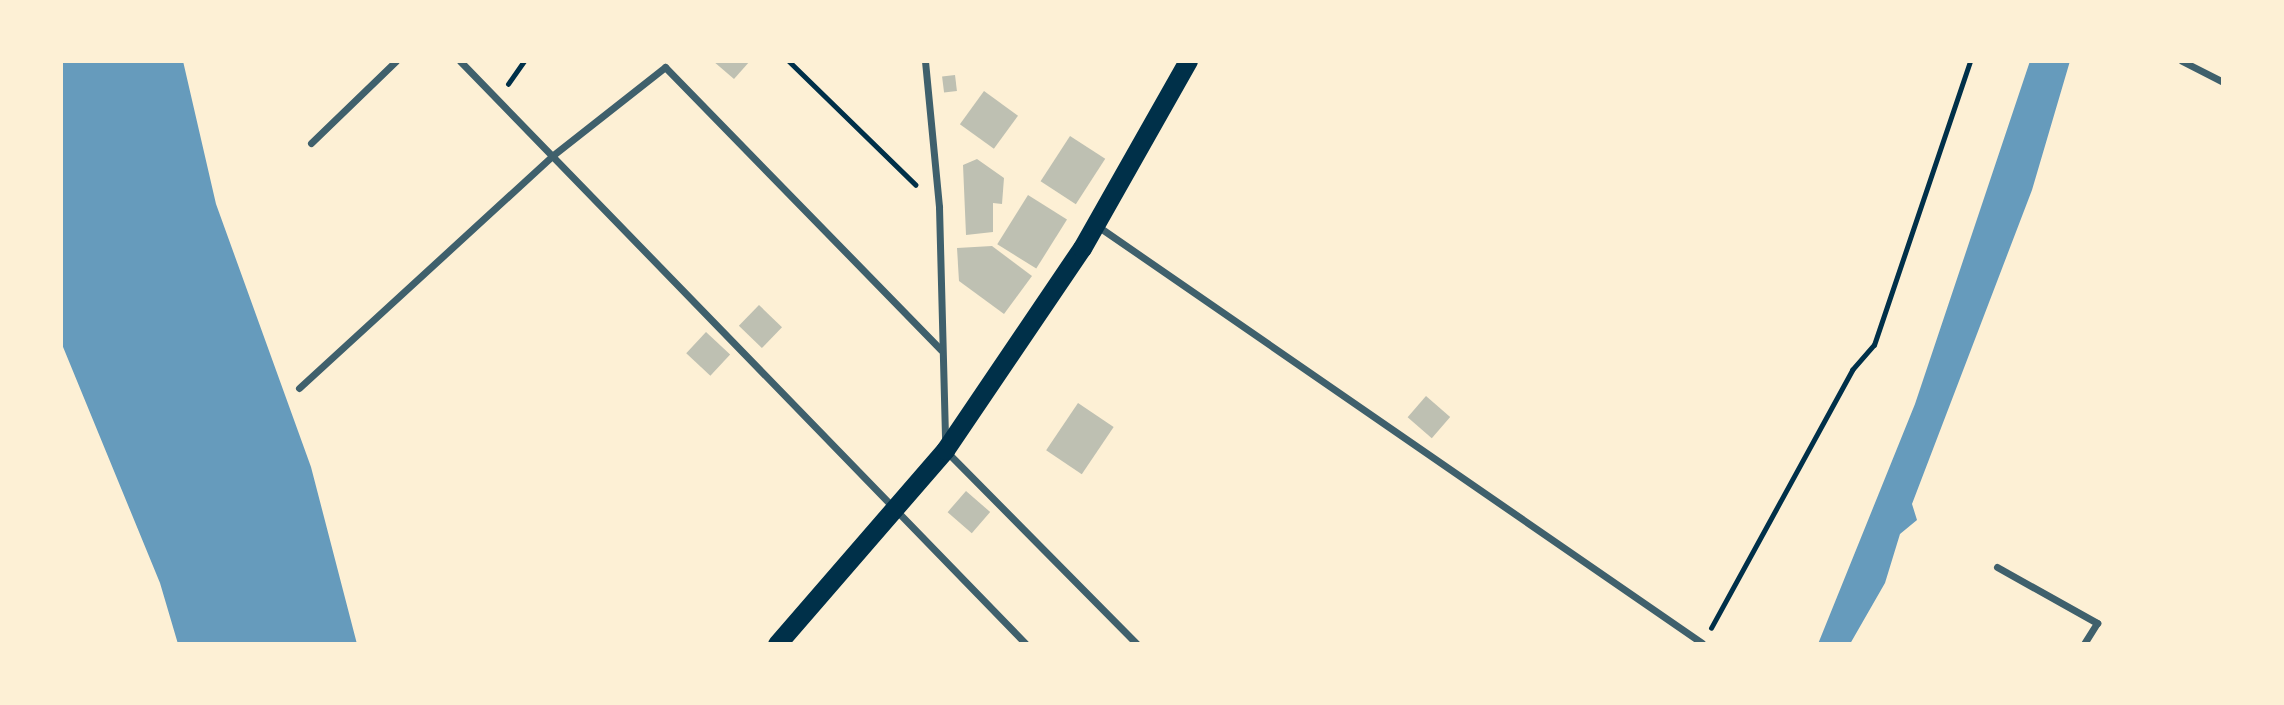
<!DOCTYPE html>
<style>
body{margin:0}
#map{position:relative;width:2284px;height:705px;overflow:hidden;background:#fdf0d5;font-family:Jost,sans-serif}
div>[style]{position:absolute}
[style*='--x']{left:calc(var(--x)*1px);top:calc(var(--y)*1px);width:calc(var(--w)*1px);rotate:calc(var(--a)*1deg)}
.water>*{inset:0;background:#669bbc}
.building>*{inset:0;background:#bec0b2;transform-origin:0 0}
.path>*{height:4.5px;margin:-2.25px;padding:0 2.25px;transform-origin:2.25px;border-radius:2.25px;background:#003049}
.minor>*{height:7px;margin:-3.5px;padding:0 3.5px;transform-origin:3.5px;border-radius:3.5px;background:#3f606c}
.trunk>*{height:19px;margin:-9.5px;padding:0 9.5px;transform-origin:9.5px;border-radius:9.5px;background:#003049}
span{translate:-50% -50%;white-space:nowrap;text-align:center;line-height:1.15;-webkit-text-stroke:6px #fdf0d5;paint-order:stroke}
.frame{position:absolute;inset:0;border:63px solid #fdf0d5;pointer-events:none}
</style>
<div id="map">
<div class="water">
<i style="clip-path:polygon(61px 61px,183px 61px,216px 204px,311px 467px,357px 644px,178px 644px,160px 583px,61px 342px)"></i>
<i style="clip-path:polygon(2030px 61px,2070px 61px,2032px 190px,1912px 504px,1917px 520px,1900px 534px,1885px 583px,1850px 644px,1818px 644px,1915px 404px)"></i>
</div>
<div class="building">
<i style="clip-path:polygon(713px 61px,750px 61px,734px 79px)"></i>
<i style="left:955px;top:75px;width:16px;height:13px;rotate:83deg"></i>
<i style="left:984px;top:91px;width:42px;height:41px;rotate:36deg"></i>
<i style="left:1070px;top:136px;width:42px;height:54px;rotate:33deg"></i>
<i style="clip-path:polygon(977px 159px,1004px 178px,1002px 204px,993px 203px,993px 232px,966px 235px,963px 165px)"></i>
<i style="left:1028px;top:195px;width:46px;height:58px;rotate:32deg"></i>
<i style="clip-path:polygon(992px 246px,1032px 276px,1004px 314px,959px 281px,957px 248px)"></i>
<i style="left:759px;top:305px;width:32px;height:29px;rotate:44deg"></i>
<i style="left:706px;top:332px;width:33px;height:29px;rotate:43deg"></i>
<i style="left:1426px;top:396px;width:32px;height:28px;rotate:41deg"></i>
<i style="left:1078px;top:403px;width:43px;height:57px;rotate:34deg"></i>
<i style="left:966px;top:491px;width:32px;height:28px;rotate:41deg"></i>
</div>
<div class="path">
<i style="--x:789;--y:61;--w:177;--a:44.3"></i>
<i style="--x:508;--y:84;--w:28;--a:-55"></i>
<i style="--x:1711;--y:628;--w:294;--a:-61.3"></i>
<i style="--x:1852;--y:370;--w:33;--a:-49"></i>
<i style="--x:1874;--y:345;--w:300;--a:-71.3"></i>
</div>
<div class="minor">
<i style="--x:460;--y:61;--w:813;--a:45.85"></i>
<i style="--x:925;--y:61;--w:147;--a:84.5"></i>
<i style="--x:939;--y:207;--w:234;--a:88.5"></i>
<i style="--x:2182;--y:61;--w:46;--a:27.1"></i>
<i style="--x:311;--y:143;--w:118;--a:-44"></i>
<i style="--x:1096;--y:225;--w:736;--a:34.6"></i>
<i style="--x:299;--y:388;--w:343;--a:-42.5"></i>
<i style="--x:552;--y:156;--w:144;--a:-38.2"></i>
<i style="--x:665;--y:67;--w:395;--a:45.7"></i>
<i style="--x:947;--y:452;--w:270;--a:45.3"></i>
<i style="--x:1997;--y:567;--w:115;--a:29.2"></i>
<i style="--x:2097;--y:623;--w:25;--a:122"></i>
</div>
<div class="trunk">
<i style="--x:777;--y:644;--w:257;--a:-49.1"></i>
<i style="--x:945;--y:450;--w:244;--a:-55.9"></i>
<i style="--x:1082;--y:248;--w:215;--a:-60.5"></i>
</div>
<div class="frame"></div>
</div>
